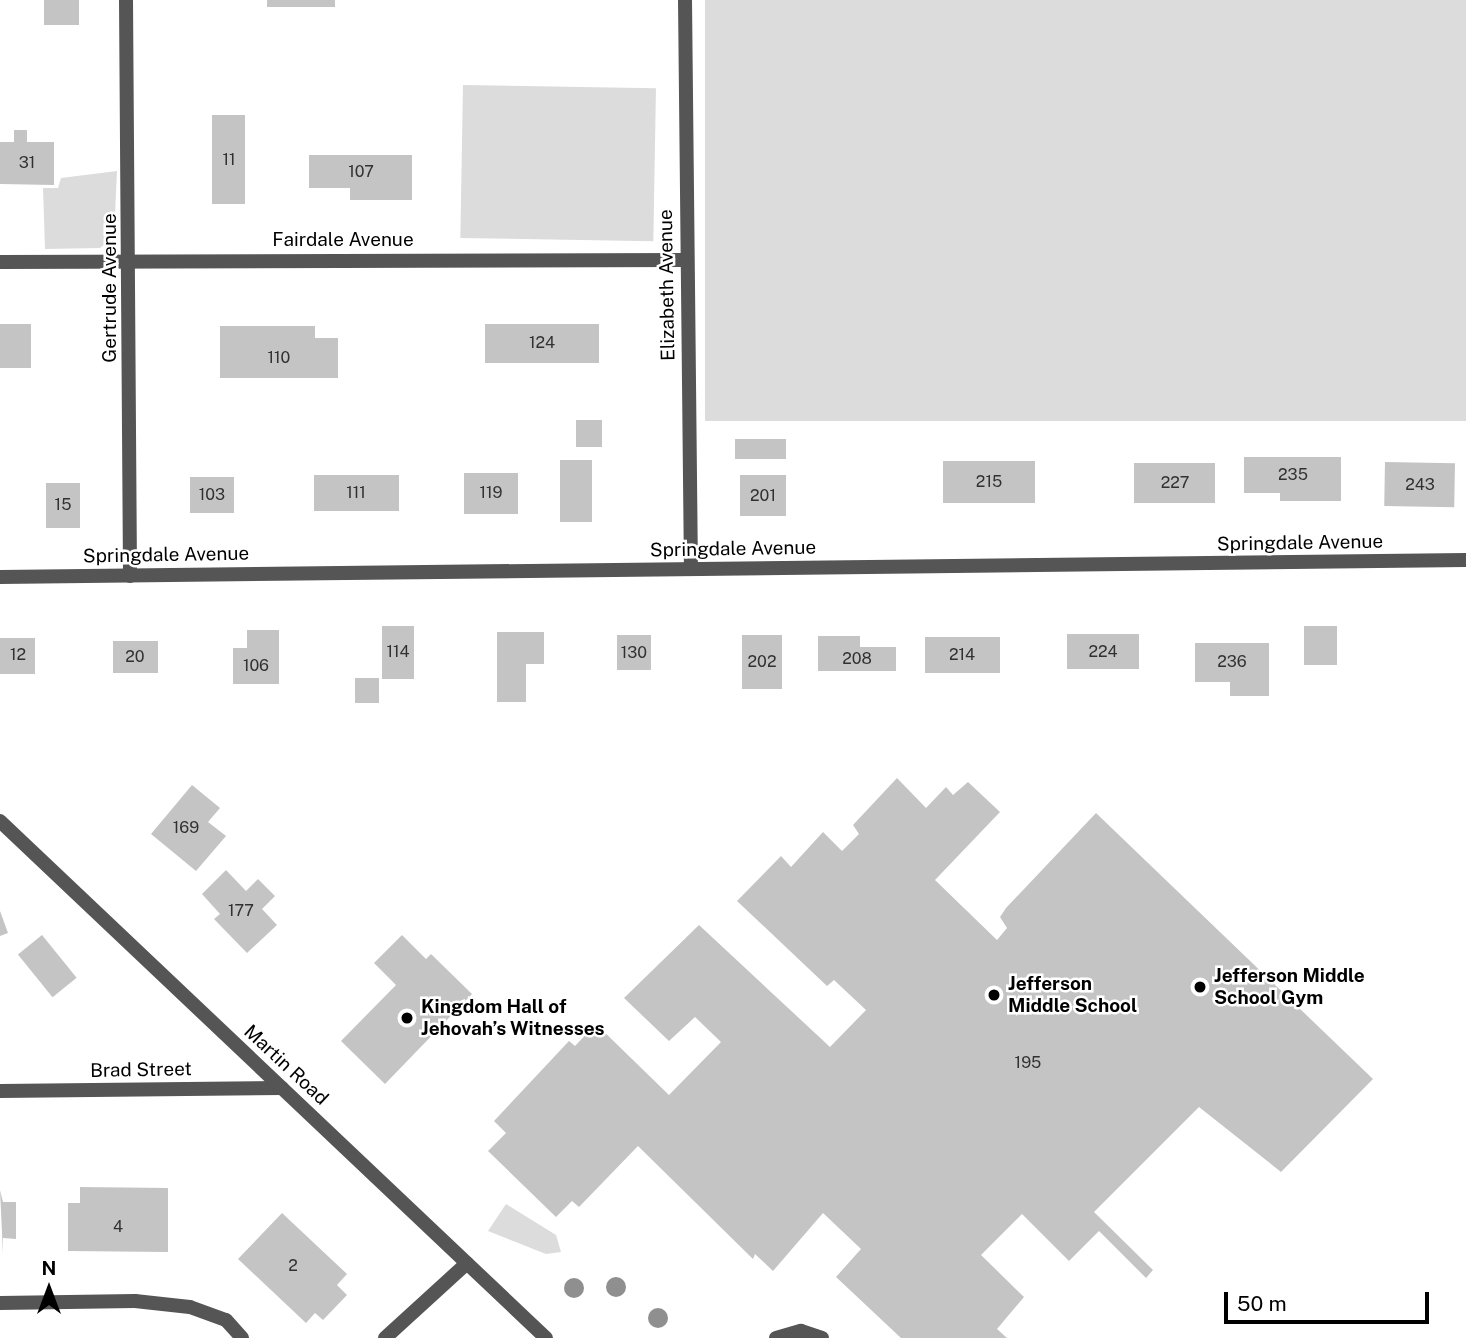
<!DOCTYPE html>
<meta charset="utf-8">
<style>
body{margin:0}
#map{position:relative;width:1466px;height:1338px;overflow:hidden;background:#fff;font-family:"Public Sans",sans-serif}
div>[style]{position:absolute}
[style*='--x']{left:calc(var(--x)*1px);top:calc(var(--y)*1px);width:calc(var(--w)*1px);rotate:calc(var(--a)*1deg)}
.green>*{inset:0;background:#dcdcdc;transform-origin:0 0}
.building>*{inset:0;background:#c4c4c4;transform-origin:0 0}
.service>*{height:14px;margin:-7px;padding:0 7px;transform-origin:7px;border-radius:7px;background:#555}
.minor>*{height:14px;margin:-7px;padding:0 7px;transform-origin:7px;border-radius:7px;background:#555}
.tertiary>*{height:14px;margin:-7px;padding:0 7px;transform-origin:7px;border-radius:7px;background:#555}
.trees>*{width:20px;height:20px;margin:-10px;border-radius:50%;background:#8f8f8f}
.dots>*{width:19px;height:19px;translate:-50% -50%;box-sizing:border-box;border:4px solid #fff;border-radius:50%}
span{translate:-50% -50%;white-space:nowrap;text-align:center;line-height:1.15;-webkit-text-stroke:5px #fff;paint-order:stroke}
.number-label{font-size:16px;color:#313131}
.number-label span{-webkit-text-stroke-width:0}
.street-label{font-size:19px;color:#000}
.poi-label{font-size:19px;color:#000;font-weight:700}
.left{translate:0 -50%;text-align:left}
.north{position:absolute;left:14px;top:1254px;width:70px;height:70px;-webkit-text-stroke:5px #fff;paint-order:stroke;rotate:0deg;font-size:19px;font-weight:700;line-height:28px;text-align:center;color:#000}
.north::after{content:'';display:block;margin:auto;width:24px;height:32px;background:#000;clip-path:polygon(50% 0,100% 100%,50% 72%,0 100%)}
.scale{position:absolute;left:1224px;top:1292px;width:205px;height:32px;box-sizing:border-box;border:4px solid #000;border-top:0;padding-left:9px;font-size:21px;line-height:24px;white-space:nowrap;color:#000;-webkit-text-stroke:5px #fff;paint-order:stroke}
</style>
<div id="map">
<div class="green">
<i style="left:705px;top:0;width:761px;height:421px"></i>
<i style="left:463px;top:85px;width:193px;height:153px;rotate:1deg"></i>
<i style="clip-path:polygon(117px 171px,114px 237px,100px 248px,45px 249px,43px 188px,58px 188px,61px 178px)"></i>
<i style="clip-path:polygon(506px 1204px,556px 1235px,561px 1252px,546px 1254px,488px 1231px)"></i>
</div>
<div class="building">
<i style="left:44px;top:0;width:35px;height:25px"></i>
<i style="left:267px;top:0;width:68px;height:7px"></i>
<i style="left:212px;top:115px;width:33px;height:89px"></i>
<i style="clip-path:polygon(14px 130px,27px 130px,27px 142px,54px 142px,54px 185px,0 184px,0 142px,14px 142px)"></i>
<i style="clip-path:polygon(309px 155px,412px 155px,412px 200px,350px 200px,350px 188px,309px 188px)"></i>
<i style="left:0;top:324px;width:31px;height:44px"></i>
<i style="left:485px;top:324px;width:114px;height:39px"></i>
<i style="clip-path:polygon(220px 326px,315px 326px,315px 338px,338px 338px,338px 378px,220px 378px)"></i>
<i style="left:576px;top:420px;width:26px;height:27px"></i>
<i style="left:735px;top:439px;width:51px;height:20px"></i>
<i style="clip-path:polygon(1244px 457px,1341px 457px,1341px 501px,1280px 501px,1280px 493px,1244px 493px)"></i>
<i style="left:560px;top:460px;width:32px;height:62px"></i>
<i style="left:943px;top:461px;width:92px;height:42px"></i>
<i style="left:1385px;top:462px;width:70px;height:44px;rotate:1deg"></i>
<i style="left:1134px;top:463px;width:81px;height:40px"></i>
<i style="left:464px;top:473px;width:54px;height:41px"></i>
<i style="left:314px;top:475px;width:85px;height:36px"></i>
<i style="left:740px;top:475px;width:46px;height:41px"></i>
<i style="left:190px;top:477px;width:44px;height:36px"></i>
<i style="left:46px;top:483px;width:34px;height:45px"></i>
<i style="left:382px;top:626px;width:32px;height:53px"></i>
<i style="left:1304px;top:626px;width:33px;height:39px"></i>
<i style="clip-path:polygon(247px 630px,279px 630px,279px 684px,233px 684px,233px 648px,247px 648px)"></i>
<i style="clip-path:polygon(497px 632px,544px 632px,544px 664px,526px 664px,526px 702px,497px 702px)"></i>
<i style="left:1067px;top:634px;width:72px;height:35px"></i>
<i style="left:617px;top:635px;width:34px;height:35px"></i>
<i style="left:742px;top:635px;width:40px;height:54px"></i>
<i style="clip-path:polygon(818px 636px,860px 636px,860px 647px,896px 647px,896px 671px,818px 671px)"></i>
<i style="left:925px;top:637px;width:75px;height:36px"></i>
<i style="left:0;top:638px;width:35px;height:36px"></i>
<i style="left:113px;top:641px;width:45px;height:32px"></i>
<i style="clip-path:polygon(1195px 643px,1269px 643px,1269px 696px,1230px 696px,1230px 682px,1195px 682px)"></i>
<i style="left:355px;top:678px;width:24px;height:25px"></i>
<i style="clip-path:polygon(897px 778px,926px 808px,946px 787px,953px 795px,968px 782px,1000px 812px,935px 880px,997px 940px,1007px 928px,1000px 917px,1006px 908px,1096px 813px,1373px 1079px,1281px 1172px,1199px 1107px,1094px 1212px,1153px 1270px,1146px 1278px,1099px 1231px,1069px 1261px,1022px 1214px,981px 1255px,1024px 1297px,997px 1329px,1007px 1338px,901px 1338px,836px 1277px,861px 1249px,823px 1213px,773px 1271px,755px 1254px,753px 1259px,638px 1146px,579px 1207px,572px 1201px,556px 1217px,488px 1151px,506px 1133px,494px 1121px,569px 1041px,575px 1046px,596px 1024px,669px 1095px,721px 1042px,695px 1017px,669px 1041px,624px 998px,699px 925px,830px 1047px,866px 1010px,834px 980px,827px 986px,737px 901px,781px 856px,791px 867px,823px 832px,842px 851px,859px 834px,853px 825px)"></i>
<i style="clip-path:polygon(192px 785px,220px 808px,208px 822px,226px 836px,196px 871px,151px 834px)"></i>
<i style="clip-path:polygon(226px 870px,246px 891px,258px 879px,275px 896px,262px 909px,277px 925px,247px 953px,214px 919px,220px 914px,202px 894px)"></i>
<i style="clip-path:polygon(0 911px,8px 933px,0 936px)"></i>
<i style="left:42px;top:935px;width:55px;height:31px;rotate:51deg"></i>
<i style="clip-path:polygon(402px 935px,426px 959px,431px 954px,472px 994px,385px 1084px,341px 1041px,396px 985px,374px 963px)"></i>
<i style="clip-path:polygon(80px 1187px,168px 1188px,168px 1252px,68px 1251px,68px 1203px,80px 1203px)"></i>
<i style="clip-path:polygon(0 1190px,3px 1202px,16px 1202px,16px 1239px,3px 1238px,3px 1254px)"></i>
<i style="clip-path:polygon(282px 1213px,347px 1274px,337px 1285px,347px 1295px,323px 1320px,315px 1313px,306px 1323px,238px 1259px)"></i>
</div>
<div class="service">
<i style="--x:776;--y:1338;--w:26;--a:-16"></i>
<i style="--x:801;--y:1331;--w:22;--a:18"></i>
</div>
<div class="minor">
<i style="--x:126;--y:0;--w:576;--a:89.6"></i>
<i style="--x:685;--y:0;--w:569;--a:89.4"></i>
<i style="--x:0;--y:262;--w:686;--a:-0.17"></i>
<i style="--x:0;--y:577;--w:1466;--a:-0.66"></i>
<i style="--x:0;--y:1091;--w:282;--a:-0.6"></i>
<i style="--x:0;--y:1303;--w:135;--a:-0.8"></i>
<i style="--x:135;--y:1301;--w:55;--a:6.2"></i>
<i style="--x:190;--y:1307;--w:38;--a:20"></i>
<i style="--x:226;--y:1320;--w:24;--a:48"></i>
<i style="--x:385;--y:1338;--w:111;--a:-42.4"></i>
</div>
<div class="tertiary">
<i style="--x:0;--y:821;--w:752;--a:43.44"></i>
</div>
<div class="trees">
<i style="left:616px;top:1287px"></i>
<i style="left:574px;top:1288px"></i>
<i style="left:658px;top:1318px"></i>
</div>
<div class="dots">
<i style="left:1200px;top:987px;background:#000"></i>
<i style="left:994px;top:995px;background:#000"></i>
<i style="left:407px;top:1018px;background:#000"></i>
</div>
<div class="number-label">
<span style="left:229px;top:160px">11</span>
<span style="left:27px;top:163px">31</span>
<span style="left:361px;top:172px">107</span>
<span style="left:542px;top:343px">124</span>
<span style="left:279px;top:358px">110</span>
<span style="left:1293px;top:475px">235</span>
<span style="left:989px;top:482px">215</span>
<span style="left:1175px;top:483px">227</span>
<span style="left:1420px;top:485px">243</span>
<span style="left:356px;top:493px">111</span>
<span style="left:491px;top:493px">119</span>
<span style="left:212px;top:495px">103</span>
<span style="left:763px;top:496px">201</span>
<span style="left:63px;top:505px">15</span>
<span style="left:398px;top:652px">114</span>
<span style="left:1103px;top:652px">224</span>
<span style="left:634px;top:653px">130</span>
<span style="left:18px;top:655px">12</span>
<span style="left:962px;top:655px">214</span>
<span style="left:135px;top:657px">20</span>
<span style="left:857px;top:659px">208</span>
<span style="left:762px;top:662px">202</span>
<span style="left:1232px;top:662px">236</span>
<span style="left:256px;top:666px">106</span>
<span style="left:186px;top:828px">169</span>
<span style="left:241px;top:911px">177</span>
<span style="left:1028px;top:1063px">195</span>
<span style="left:118px;top:1227px">4</span>
<span style="left:293px;top:1266px">2</span>
</div>
<div class="street-label">
<span style="left:343px;top:240px">Fairdale Avenue</span>
<span style="left:667px;top:285px;rotate:-91deg">Elizabeth Avenue</span>
<span style="left:110px;top:288px;rotate:-90deg">Gertrude Avenue</span>
<span style="left:1300px;top:543px;rotate:-1deg">Springdale Avenue</span>
<span style="left:733px;top:549px;rotate:-1deg">Springdale Avenue</span>
<span style="left:166px;top:555px;rotate:-1deg">Springdale Avenue</span>
<span style="left:286px;top:1065px;rotate:43deg">Martin Road</span>
<span style="left:141px;top:1070px;rotate:-1deg">Brad Street</span>
</div>
<div class="poi-label">
<span class="left" style="left:1214px;top:987px">Jefferson Middle<br>School Gym</span>
<span class="left" style="left:1008px;top:995px">Jefferson<br>Middle School</span>
<span class="left" style="left:421px;top:1018px">Kingdom Hall of<br>Jehovah’s Witnesses</span>
</div>
<div class="north">N</div>
<div class="scale">50 m</div>
</div>
